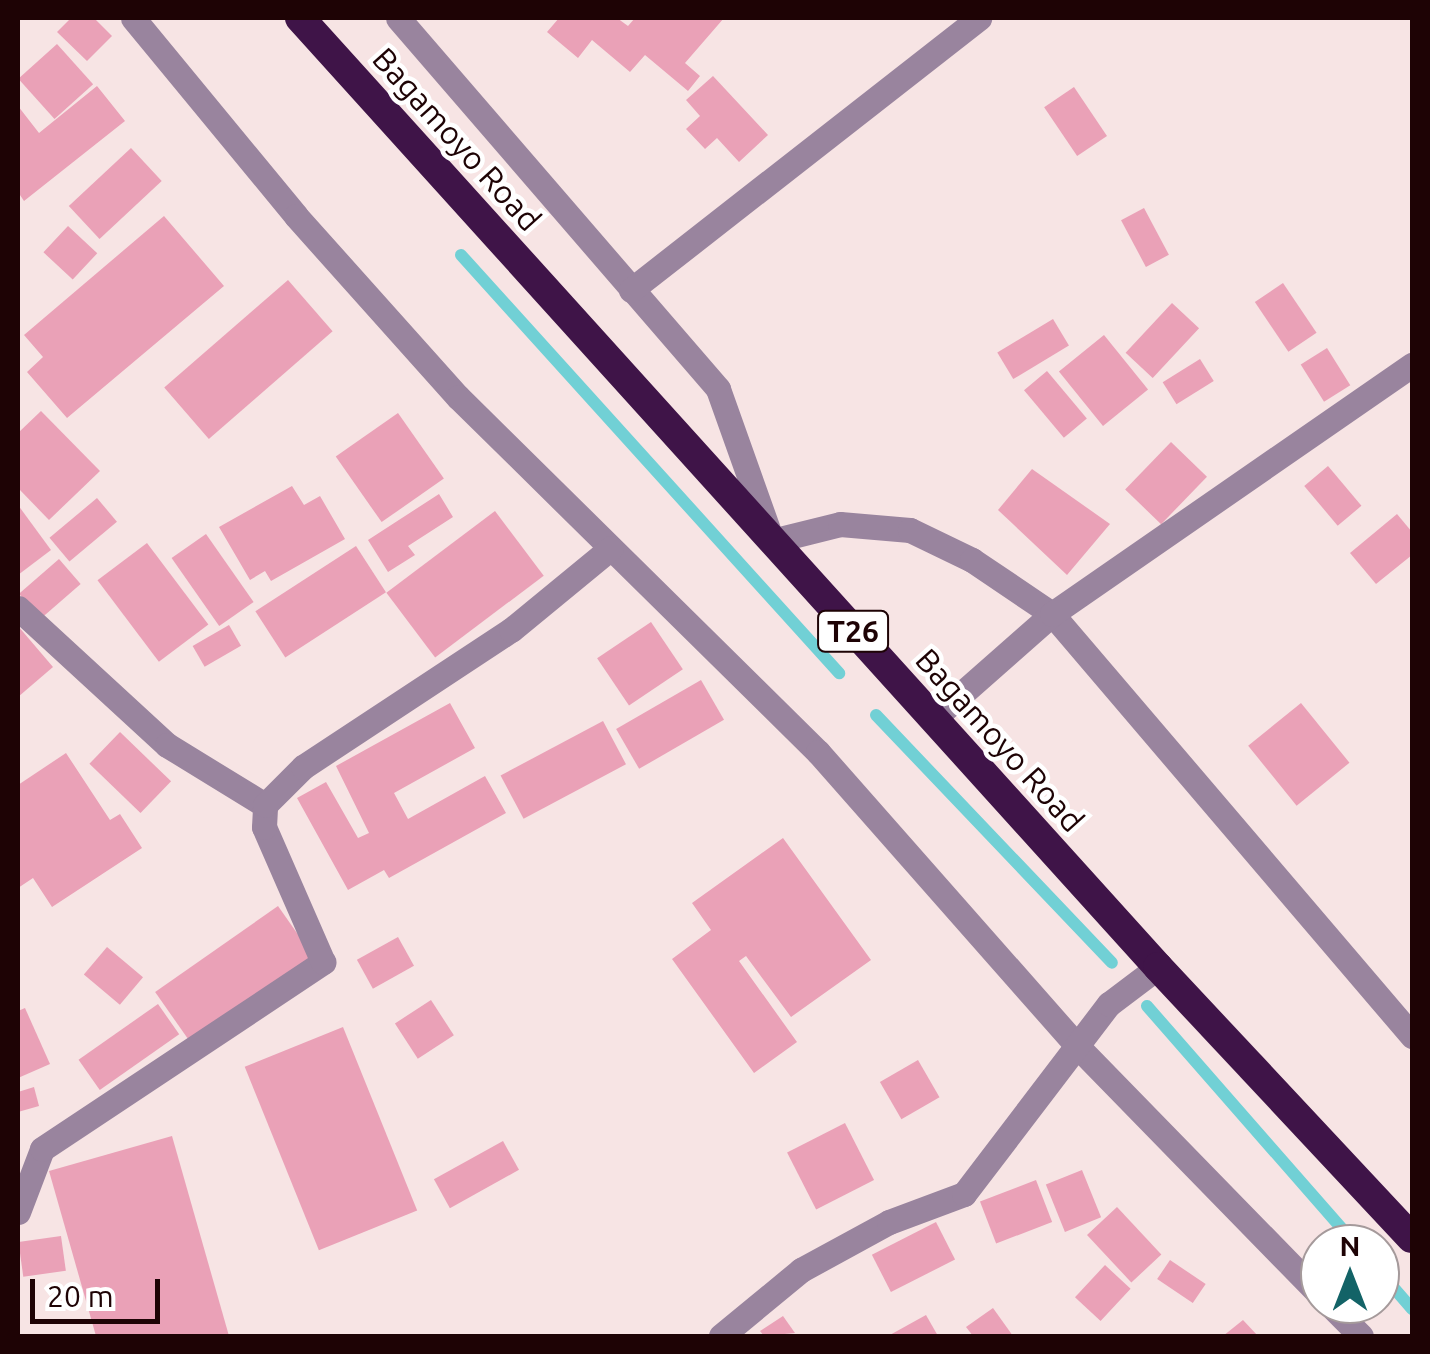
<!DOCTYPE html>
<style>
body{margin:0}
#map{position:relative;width:1430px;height:1354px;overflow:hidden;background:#f7e4e4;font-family:Ubuntu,sans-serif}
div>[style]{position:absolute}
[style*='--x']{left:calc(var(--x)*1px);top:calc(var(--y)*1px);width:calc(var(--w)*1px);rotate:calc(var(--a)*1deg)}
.stream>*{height:12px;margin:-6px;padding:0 6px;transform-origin:6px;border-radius:6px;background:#71d0d5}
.building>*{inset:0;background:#eaa1b7;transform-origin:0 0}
.street>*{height:25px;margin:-12.5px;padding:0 12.5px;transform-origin:12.5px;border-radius:12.5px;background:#99849e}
.highway>*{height:30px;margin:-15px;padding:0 15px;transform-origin:15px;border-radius:15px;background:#3f1448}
span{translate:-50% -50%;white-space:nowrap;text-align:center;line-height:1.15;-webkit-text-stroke:9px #fff;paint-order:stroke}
.shield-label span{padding:2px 8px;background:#fff;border:2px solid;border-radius:8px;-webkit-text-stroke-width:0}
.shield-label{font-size:30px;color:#1e0305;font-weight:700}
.street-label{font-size:32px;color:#1e0305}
.frame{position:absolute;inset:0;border:20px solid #1e0305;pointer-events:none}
.north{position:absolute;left:1300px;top:1224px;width:100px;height:100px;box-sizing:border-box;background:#fff;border:2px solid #a59a9b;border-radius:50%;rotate:0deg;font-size:28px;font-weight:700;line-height:40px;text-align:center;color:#1e0305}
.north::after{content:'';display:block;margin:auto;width:35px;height:45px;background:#136367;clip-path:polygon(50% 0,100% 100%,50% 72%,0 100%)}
.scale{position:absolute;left:30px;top:1279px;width:130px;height:45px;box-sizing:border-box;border:5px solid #1e0305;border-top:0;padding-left:12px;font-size:30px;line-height:35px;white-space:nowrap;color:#1e0305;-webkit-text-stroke:8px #fff;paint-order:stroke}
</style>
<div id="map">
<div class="stream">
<i style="--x:461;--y:255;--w:564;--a:47.88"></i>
<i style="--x:876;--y:715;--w:342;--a:46.4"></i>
<i style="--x:1147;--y:1006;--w:316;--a:48.8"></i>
<i style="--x:1380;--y:1272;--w:49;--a:49.1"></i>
</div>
<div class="building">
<i style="clip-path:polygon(71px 18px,94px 18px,112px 36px,87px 61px,57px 32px)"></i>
<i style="clip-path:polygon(559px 18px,617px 18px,628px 26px,635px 18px,724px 18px,685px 63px,700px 76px,688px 91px,645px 55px,630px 72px,592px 40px,578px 58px,547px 32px)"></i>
<i style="left:57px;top:44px;width:54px;height:52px;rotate:48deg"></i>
<i style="clip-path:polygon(713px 76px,768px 135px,739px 162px,717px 138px,705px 149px,686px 129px,700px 116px,686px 100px)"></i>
<i style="clip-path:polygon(97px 86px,125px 121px,24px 201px,18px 192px,18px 106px,39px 133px)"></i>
<i style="left:1074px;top:87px;width:59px;height:36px;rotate:56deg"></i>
<i style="left:131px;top:148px;width:45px;height:85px;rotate:47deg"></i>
<i style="left:1144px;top:208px;width:53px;height:26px;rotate:62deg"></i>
<i style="clip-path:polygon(164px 216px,224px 286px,67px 418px,27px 372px,43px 357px,24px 335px)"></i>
<i style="left:68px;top:226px;width:40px;height:36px;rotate:43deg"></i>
<i style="left:288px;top:280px;width:68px;height:164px;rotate:49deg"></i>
<i style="left:1283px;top:283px;width:60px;height:34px;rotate:56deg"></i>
<i style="left:1172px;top:303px;width:37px;height:68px;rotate:43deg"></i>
<i style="left:1053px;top:319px;width:31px;height:65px;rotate:59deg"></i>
<i style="left:1104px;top:335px;width:70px;height:58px;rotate:51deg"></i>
<i style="left:1327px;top:348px;width:44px;height:31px;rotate:58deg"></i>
<i style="left:1200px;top:359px;width:26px;height:44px;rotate:58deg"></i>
<i style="left:1047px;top:371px;width:62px;height:30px;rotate:50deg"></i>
<i style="clip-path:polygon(41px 411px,100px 471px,49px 520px,18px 488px,18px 433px)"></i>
<i style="left:398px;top:413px;width:80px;height:76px;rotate:55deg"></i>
<i style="left:1171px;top:442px;width:50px;height:66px;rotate:44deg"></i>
<i style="left:1328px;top:466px;width:52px;height:31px;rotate:50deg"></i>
<i style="clip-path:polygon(1032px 469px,1110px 524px,1067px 575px,998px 510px)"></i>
<i style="clip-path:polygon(292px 486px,304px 505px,320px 496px,345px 539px,271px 581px,265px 571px,250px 580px,219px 527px)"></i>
<i style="clip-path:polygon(439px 494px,453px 517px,408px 546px,415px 555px,388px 572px,368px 540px)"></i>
<i style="left:97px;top:498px;width:31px;height:62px;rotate:50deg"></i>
<i style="clip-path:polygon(18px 505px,51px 550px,18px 575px)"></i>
<i style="left:495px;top:511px;width:81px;height:136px;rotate:53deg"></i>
<i style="clip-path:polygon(1397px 514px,1412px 532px,1412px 555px,1376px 584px,1350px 553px)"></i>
<i style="left:206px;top:534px;width:83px;height:42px;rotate:55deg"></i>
<i style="left:147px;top:543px;width:102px;height:62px;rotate:53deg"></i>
<i style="left:356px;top:546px;width:55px;height:120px;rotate:57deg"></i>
<i style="left:59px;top:559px;width:33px;height:53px;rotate:49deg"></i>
<i style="left:651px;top:622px;width:57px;height:65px;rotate:56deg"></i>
<i style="left:229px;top:625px;width:24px;height:42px;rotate:60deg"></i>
<i style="clip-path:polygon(18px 626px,53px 667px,18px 697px)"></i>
<i style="left:701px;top:680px;width:46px;height:98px;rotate:60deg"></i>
<i style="clip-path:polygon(450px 703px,475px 748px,394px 793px,408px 819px,485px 776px,506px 813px,389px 878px,384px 870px,348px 890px,297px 798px,326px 782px,358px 838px,369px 833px,336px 766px)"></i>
<i style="left:1301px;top:703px;width:77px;height:68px;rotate:51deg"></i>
<i style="left:603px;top:721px;width:49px;height:116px;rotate:62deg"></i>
<i style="left:120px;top:732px;width:71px;height:44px;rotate:44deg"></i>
<i style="clip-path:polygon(66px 753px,110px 820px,120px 814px,142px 848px,52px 907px,33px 878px,18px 888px,18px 785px)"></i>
<i style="clip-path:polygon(783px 838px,871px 960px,791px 1017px,746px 956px,739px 961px,797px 1042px,754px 1073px,672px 959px,711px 930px,692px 903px)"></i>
<i style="left:278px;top:906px;width:66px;height:150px;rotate:55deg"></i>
<i style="left:398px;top:937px;width:33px;height:47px;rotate:61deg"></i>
<i style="left:107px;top:947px;width:47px;height:36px;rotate:40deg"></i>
<i style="left:431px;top:1000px;width:42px;height:43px;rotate:57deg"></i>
<i style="left:158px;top:1004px;width:37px;height:97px;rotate:55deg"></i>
<i style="clip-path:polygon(25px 1008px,50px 1064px,18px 1078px,18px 1011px)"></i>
<i style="left:343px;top:1027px;width:198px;height:106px;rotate:68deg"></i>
<i style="left:918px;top:1060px;width:43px;height:44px;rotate:60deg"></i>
<i style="clip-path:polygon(34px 1087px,39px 1106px,18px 1112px,18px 1092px)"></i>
<i style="left:845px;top:1123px;width:64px;height:65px;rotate:63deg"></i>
<i style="clip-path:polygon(172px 1136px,229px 1336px,96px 1336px,49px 1171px)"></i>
<i style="left:503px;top:1141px;width:33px;height:79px;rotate:61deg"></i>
<i style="left:1082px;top:1170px;width:51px;height:39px;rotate:68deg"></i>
<i style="left:1036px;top:1180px;width:45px;height:60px;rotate:69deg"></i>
<i style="left:1117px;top:1207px;width:65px;height:41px;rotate:47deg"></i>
<i style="left:936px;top:1222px;width:42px;height:72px;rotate:63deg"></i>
<i style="left:61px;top:1236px;width:35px;height:43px;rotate:82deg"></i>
<i style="left:1170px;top:1260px;width:43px;height:23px;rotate:34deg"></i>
<i style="left:1105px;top:1265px;width:35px;height:44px;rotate:43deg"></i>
<i style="clip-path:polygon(993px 1308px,1013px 1336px,973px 1336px,966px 1327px)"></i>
<i style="clip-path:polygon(926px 1315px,938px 1336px,888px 1336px)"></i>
<i style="clip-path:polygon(783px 1316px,795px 1333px,764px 1336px,760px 1331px)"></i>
<i style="clip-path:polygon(1243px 1320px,1258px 1336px,1223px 1336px)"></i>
</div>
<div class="street">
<i style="--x:133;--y:18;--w:256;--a:50.5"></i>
<i style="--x:296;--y:216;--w:243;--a:48.2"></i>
<i style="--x:458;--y:397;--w:506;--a:44.6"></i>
<i style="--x:818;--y:752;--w:393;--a:48.6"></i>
<i style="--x:1078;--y:1047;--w:347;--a:45.7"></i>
<i style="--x:398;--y:18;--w:490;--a:49.2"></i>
<i style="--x:718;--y:389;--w:161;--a:70.4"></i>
<i style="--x:772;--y:541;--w:70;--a:-14"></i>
<i style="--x:840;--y:524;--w:70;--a:4.9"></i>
<i style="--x:910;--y:530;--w:69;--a:25.8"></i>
<i style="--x:972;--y:560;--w:97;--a:34"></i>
<i style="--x:1052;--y:614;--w:555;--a:49.53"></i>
<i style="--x:631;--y:290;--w:442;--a:-38"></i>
<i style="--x:18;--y:608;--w:202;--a:42.6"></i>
<i style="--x:167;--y:745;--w:115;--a:31.5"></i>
<i style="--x:933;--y:719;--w:159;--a:-41.4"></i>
<i style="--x:1052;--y:614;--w:438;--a:-34.7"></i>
<i style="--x:18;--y:1212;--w:67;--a:-69.1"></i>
<i style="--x:42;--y:1149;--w:338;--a:-33.6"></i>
<i style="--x:323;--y:962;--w:147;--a:-113.6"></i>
<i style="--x:264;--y:827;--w:22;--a:-87"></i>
<i style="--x:265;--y:805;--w:54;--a:-45"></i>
<i style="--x:303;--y:767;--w:249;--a:-33.4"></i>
<i style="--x:511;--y:630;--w:129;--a:-39.4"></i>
<i style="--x:1329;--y:1304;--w:45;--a:45"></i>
<i style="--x:721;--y:1336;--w:104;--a:-39.5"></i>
<i style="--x:801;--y:1270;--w:100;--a:-28.6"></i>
<i style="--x:889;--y:1222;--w:80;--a:-20.5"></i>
<i style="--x:964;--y:1194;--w:239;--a:-52.7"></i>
<i style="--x:1109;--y:1004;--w:61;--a:-37.1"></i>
</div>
<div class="highway">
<i style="--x:300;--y:18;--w:1279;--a:47.88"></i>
<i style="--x:1158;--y:967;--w:371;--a:46.9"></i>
</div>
<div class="shield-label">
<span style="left:853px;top:631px">T26</span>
</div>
<div class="street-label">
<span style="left:457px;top:139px;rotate:48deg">Bagamoyo Road</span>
<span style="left:1000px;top:740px;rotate:48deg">Bagamoyo Road</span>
</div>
<div class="frame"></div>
<div class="north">N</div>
<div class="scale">20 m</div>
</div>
